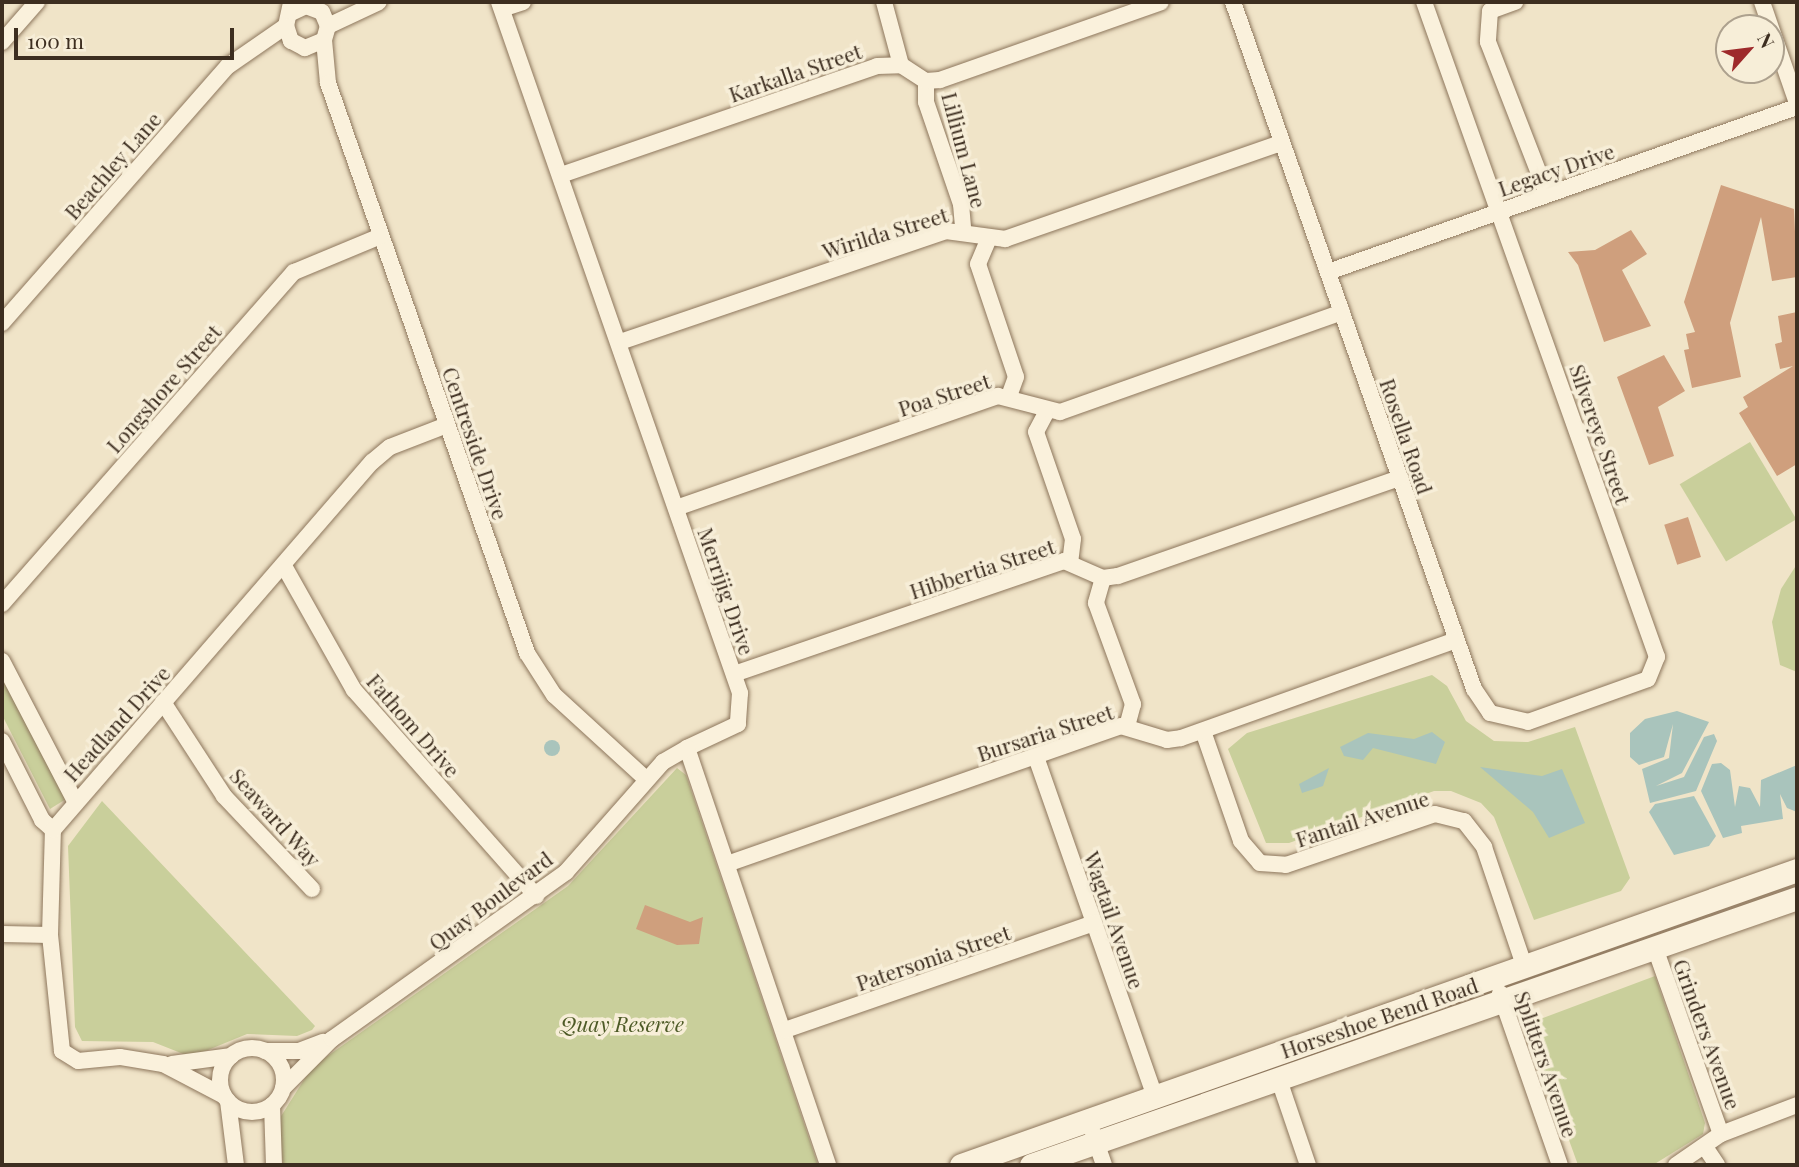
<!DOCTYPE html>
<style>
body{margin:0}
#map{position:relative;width:1799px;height:1167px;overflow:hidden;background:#f0e4c8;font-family:"Playfair Display",serif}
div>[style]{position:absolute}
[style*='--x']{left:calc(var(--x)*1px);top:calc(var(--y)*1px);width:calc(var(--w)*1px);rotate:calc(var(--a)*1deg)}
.green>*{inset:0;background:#c9cf9b;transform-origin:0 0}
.water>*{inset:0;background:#a9c4bc}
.round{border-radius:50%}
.building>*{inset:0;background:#cf9f7d;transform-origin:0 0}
.roads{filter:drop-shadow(0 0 2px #8d765c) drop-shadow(0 0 2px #8d765c)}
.street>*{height:16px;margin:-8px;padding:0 8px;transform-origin:8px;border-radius:8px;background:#faf1dc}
.street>.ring{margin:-8px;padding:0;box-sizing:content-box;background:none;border:16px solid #faf1dc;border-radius:50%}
.secondary>*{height:23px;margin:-11.5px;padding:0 11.5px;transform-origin:11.5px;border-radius:11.5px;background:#faf1dc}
span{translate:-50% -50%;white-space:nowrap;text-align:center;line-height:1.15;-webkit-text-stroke:7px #f7eed8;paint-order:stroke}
.street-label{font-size:21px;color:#3d2e20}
.park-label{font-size:21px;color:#4d5a26;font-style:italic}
.frame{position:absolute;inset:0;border:4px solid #3d2e20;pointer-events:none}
.north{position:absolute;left:1715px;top:14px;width:70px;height:70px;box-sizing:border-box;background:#f7eed8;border:2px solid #ada18e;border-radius:50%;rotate:62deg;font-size:19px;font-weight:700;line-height:28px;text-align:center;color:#3d2e20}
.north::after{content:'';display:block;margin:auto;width:24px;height:32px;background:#9e2a2b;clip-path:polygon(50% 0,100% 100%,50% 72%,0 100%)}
.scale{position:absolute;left:14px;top:28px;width:220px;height:32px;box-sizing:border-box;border:4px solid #3d2e20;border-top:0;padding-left:9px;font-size:21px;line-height:24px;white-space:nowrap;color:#3d2e20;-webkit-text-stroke:5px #f7eed8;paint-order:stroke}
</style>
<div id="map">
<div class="green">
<i style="left:1750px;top:442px;width:90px;height:82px;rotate:59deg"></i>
<i style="clip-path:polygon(1797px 564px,1797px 672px,1780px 665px,1772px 622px,1781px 589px)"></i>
<i style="clip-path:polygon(2px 673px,66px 799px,50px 809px,2px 715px)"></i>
<i style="clip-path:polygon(1432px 675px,1447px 686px,1466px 721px,1494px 741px,1528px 742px,1575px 727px,1630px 878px,1621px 891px,1534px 920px,1494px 817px,1481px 803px,1451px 791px,1434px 791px,1289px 843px,1266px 843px,1228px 749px,1247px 733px)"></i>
<i style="clip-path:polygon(677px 768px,686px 775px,818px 1165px,283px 1165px,278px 1121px,312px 1067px,568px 886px)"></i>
<i style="clip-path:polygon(102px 801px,315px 1026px,312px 1030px,297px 1036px,247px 1034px,191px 1057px,153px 1042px,82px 1041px,75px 1027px,68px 846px)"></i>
<i style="clip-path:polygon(1655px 976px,1705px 1123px,1703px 1134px,1653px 1165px,1578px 1165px,1527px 1024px)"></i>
</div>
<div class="water">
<i style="clip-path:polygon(1677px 711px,1709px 722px,1682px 773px,1656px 786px,1684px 777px,1704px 737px,1714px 734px,1717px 741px,1696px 791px,1650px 803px,1642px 769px,1669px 758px,1673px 724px,1664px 757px,1639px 765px,1630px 757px,1630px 733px,1645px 719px)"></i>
<i style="clip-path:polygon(1432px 732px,1445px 742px,1436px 764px,1373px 748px,1363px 760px,1344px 756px,1340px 747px,1368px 733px,1414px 739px)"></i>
<i class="round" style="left:544px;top:740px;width:16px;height:16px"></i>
<i style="clip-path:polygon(1721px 763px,1730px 770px,1735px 807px,1739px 786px,1750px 788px,1760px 807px,1761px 780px,1797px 765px,1797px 812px,1787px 808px,1780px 794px,1783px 819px,1741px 826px,1742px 833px,1723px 838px,1701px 791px,1712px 764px)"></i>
<i style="clip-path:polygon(1480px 767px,1542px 776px,1562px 769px,1585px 823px,1549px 838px,1533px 812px)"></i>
<i style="clip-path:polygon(1329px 768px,1323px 786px,1302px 793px,1299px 784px)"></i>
<i style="clip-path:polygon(1694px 796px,1716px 836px,1709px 846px,1674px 855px,1649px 812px,1655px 804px)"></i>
</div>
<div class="building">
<i style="clip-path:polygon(1721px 185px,1794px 209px,1797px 277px,1772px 281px,1761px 217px,1730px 323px,1741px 377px,1692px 388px,1684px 350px,1689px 349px,1686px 334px,1695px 332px,1684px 302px)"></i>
<i style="clip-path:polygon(1631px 230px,1647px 254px,1622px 270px,1651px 326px,1604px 342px,1578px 265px,1568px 252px,1595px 250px)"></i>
<i style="clip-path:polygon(1797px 312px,1797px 464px,1777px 476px,1739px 413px,1748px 407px,1743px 397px,1793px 366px,1780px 369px,1775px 344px,1782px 342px,1778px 316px)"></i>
<i style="clip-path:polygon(1664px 355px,1685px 391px,1658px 407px,1674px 456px,1649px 465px,1617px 377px)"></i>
<i style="left:1688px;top:517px;width:42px;height:25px;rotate:72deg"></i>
<i style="clip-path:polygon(645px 905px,690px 922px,703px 917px,699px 944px,677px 945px,636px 929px)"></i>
</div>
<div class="roads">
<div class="street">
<i style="--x:499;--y:2;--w:732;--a:70.77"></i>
<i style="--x:740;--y:693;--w:31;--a:94"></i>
<i style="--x:738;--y:724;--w:56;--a:154.8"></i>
<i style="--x:687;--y:748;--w:440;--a:71.3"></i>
<i style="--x:884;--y:2;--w:65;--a:74.9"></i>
<i style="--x:1233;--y:2;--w:728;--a:70.67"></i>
<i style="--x:1474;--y:689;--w:29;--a:56"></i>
<i style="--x:1490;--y:713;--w:39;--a:13"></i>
<i style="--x:1528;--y:722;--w:127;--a:-19.7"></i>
<i style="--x:1648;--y:679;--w:24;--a:-68"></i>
<i style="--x:1657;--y:657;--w:695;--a:-109.58"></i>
<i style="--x:1762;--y:2;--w:107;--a:70.9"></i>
<i style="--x:502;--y:9;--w:22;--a:-18"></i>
<i style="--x:1490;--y:11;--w:31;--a:94"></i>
<i style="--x:1488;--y:42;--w:163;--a:68.8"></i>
<i style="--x:1490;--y:11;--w:27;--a:-20"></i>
<i style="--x:291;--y:13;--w:17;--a:-25"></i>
<i style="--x:306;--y:6;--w:17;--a:21"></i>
<i style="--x:322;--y:12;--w:15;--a:67"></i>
<i style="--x:328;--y:26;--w:15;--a:106"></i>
<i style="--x:324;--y:40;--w:21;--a:157"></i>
<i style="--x:305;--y:48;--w:16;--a:-153"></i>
<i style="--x:291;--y:41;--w:16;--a:-108"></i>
<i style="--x:286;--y:26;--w:25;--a:-78"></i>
<i style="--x:328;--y:26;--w:56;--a:-25.2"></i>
<i style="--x:324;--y:40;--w:43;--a:84.7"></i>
<i style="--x:328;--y:83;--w:604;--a:70.75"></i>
<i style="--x:527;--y:653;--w:50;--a:57.3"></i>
<i style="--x:554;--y:695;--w:125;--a:42.4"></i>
<i style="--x:2;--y:42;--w:53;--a:-48.8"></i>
<i style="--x:926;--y:81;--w:21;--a:90"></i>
<i style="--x:926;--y:102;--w:108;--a:71.1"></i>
<i style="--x:961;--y:204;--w:25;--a:85"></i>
<i style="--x:561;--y:175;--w:334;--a:-19"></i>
<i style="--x:877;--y:66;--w:24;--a:-2"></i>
<i style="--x:901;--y:65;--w:30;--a:33"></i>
<i style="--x:926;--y:81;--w:14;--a:-4"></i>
<i style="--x:940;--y:80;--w:234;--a:-19.4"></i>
<i style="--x:989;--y:238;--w:28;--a:113"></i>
<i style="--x:978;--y:264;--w:119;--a:71.4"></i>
<i style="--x:1016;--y:377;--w:20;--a:110"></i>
<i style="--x:1328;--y:272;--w:497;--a:-19.4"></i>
<i style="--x:2;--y:323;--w:342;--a:-48.7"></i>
<i style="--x:228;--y:66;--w:70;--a:-34.6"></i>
<i style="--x:620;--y:342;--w:344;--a:-18.8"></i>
<i style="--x:946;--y:231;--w:60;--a:7.7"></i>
<i style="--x:1005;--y:239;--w:292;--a:-19.2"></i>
<i style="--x:1046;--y:413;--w:21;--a:118"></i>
<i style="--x:1036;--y:432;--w:113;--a:70.9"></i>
<i style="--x:1073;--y:539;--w:23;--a:97"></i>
<i style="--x:676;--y:508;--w:341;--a:-19.2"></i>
<i style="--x:998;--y:396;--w:64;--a:14.5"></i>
<i style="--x:1060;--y:412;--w:299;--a:-19.5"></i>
<i style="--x:284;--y:566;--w:142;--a:60.6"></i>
<i style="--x:354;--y:690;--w:275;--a:48.5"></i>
<i style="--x:1103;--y:578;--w:26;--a:106"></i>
<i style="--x:1096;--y:603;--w:108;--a:69.9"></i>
<i style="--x:1133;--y:704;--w:23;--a:105"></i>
<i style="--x:2;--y:604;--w:442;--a:-48.7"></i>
<i style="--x:294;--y:272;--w:94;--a:-22.5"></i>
<i style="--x:2;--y:661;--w:158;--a:62.5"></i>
<i style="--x:734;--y:674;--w:349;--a:-18.9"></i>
<i style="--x:1064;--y:561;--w:43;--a:23.6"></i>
<i style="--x:1103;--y:578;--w:15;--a:-8"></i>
<i style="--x:1118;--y:576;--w:299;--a:-19.2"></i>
<i style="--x:163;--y:702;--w:112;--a:57"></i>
<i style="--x:224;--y:796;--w:128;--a:46.6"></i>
<i style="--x:1203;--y:731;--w:116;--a:70.9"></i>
<i style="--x:1241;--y:841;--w:29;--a:49"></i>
<i style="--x:1260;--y:863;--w:26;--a:4"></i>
<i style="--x:1286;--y:865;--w:157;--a:-18.9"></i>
<i style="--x:1435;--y:814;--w:30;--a:14"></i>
<i style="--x:1464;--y:821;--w:33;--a:52"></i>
<i style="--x:1484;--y:847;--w:125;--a:71.3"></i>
<i style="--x:2;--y:741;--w:89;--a:63.1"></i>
<i style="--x:42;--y:820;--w:15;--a:42"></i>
<i style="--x:1036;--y:757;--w:360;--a:70.7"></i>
<i style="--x:727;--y:864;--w:417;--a:-19.3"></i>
<i style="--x:1121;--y:726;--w:48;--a:16.9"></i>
<i style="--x:1167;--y:740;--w:14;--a:-8"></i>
<i style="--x:1181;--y:738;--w:292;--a:-19.6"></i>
<i style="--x:2;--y:934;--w:48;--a:1.2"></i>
<i style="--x:1655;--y:948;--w:197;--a:70.5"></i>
<i style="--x:1500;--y:993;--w:182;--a:70.8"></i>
<i style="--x:785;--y:1030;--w:327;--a:-19.1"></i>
<i class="ring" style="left:220px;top:1048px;width:48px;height:48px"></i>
<i style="--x:265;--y:1051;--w:34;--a:0"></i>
<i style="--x:299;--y:1051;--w:26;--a:-21"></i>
<i style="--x:172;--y:1064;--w:60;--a:-7.7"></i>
<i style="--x:1279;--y:1080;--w:90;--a:71.2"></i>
<i style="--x:283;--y:1088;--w:69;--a:-45"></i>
<i style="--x:332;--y:1039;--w:287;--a:-35.5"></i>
<i style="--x:566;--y:872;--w:147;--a:-48.6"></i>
<i style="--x:663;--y:762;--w:28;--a:-30"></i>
<i style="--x:224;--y:1096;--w:69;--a:-152.3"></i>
<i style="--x:163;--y:1064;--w:44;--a:-170.8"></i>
<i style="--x:120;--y:1057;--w:42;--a:174.6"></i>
<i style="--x:78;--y:1061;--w:19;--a:-148"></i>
<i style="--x:62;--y:1051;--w:117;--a:-95.9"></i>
<i style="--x:50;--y:935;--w:105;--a:-88.4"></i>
<i style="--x:53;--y:830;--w:487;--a:-49.1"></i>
<i style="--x:372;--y:462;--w:23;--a:-40"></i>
<i style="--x:390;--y:447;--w:61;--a:-21.1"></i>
<i style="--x:228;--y:1101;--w:64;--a:82.9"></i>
<i style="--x:272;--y:1105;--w:60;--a:88.1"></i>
<i style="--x:1093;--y:1133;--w:34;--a:71"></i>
<i style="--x:1705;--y:1147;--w:22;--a:56"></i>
<i style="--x:1676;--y:1165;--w:55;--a:-34.6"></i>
<i style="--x:1721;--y:1134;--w:81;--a:-20.9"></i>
</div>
<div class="secondary">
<i style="--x:961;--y:1165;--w:887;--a:-19.44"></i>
<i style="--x:1031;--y:1165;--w:811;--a:-19.22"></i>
</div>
</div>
<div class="street-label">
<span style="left:795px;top:72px;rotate:-19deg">Karkalla Street</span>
<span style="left:965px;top:150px;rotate:75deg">Lillium Lane</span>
<span style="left:112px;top:165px;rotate:-49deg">Beachley Lane</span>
<span style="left:1556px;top:169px;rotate:-19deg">Legacy Drive</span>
<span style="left:885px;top:232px;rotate:-17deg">Wirilda Street</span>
<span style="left:163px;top:388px;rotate:-49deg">Longshore Street</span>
<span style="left:944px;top:394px;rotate:-18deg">Poa Street</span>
<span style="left:1601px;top:434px;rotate:71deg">Silvereye Street</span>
<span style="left:1407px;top:436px;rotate:71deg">Rosella Road</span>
<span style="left:476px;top:443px;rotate:71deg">Centreside Drive</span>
<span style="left:982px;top:568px;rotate:-18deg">Hibbertia Street</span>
<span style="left:727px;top:591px;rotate:71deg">Merrijig Drive</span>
<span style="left:116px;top:723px;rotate:-48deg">Headland Drive</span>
<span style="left:414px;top:725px;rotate:49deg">Fathom Drive</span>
<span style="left:1045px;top:732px;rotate:-18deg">Bursaria Street</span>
<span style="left:276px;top:817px;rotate:48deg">Seaward Way</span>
<span style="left:1362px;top:818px;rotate:-18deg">Fantail Avenue</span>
<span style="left:490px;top:900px;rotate:-37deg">Quay Boulevard</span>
<span style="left:1115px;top:920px;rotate:71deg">Wagtail Avenue</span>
<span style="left:933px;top:957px;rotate:-19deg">Patersonia Street</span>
<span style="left:1379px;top:1017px;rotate:-19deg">Horseshoe Bend Road</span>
<span style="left:1708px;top:1034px;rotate:70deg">Grinders Avenue</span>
<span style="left:1547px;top:1064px;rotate:71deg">Splitters Avenue</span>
</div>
<div class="park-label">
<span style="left:622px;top:1023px">Quay Reserve</span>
</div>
<div class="frame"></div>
<div class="north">N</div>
<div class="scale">100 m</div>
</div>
